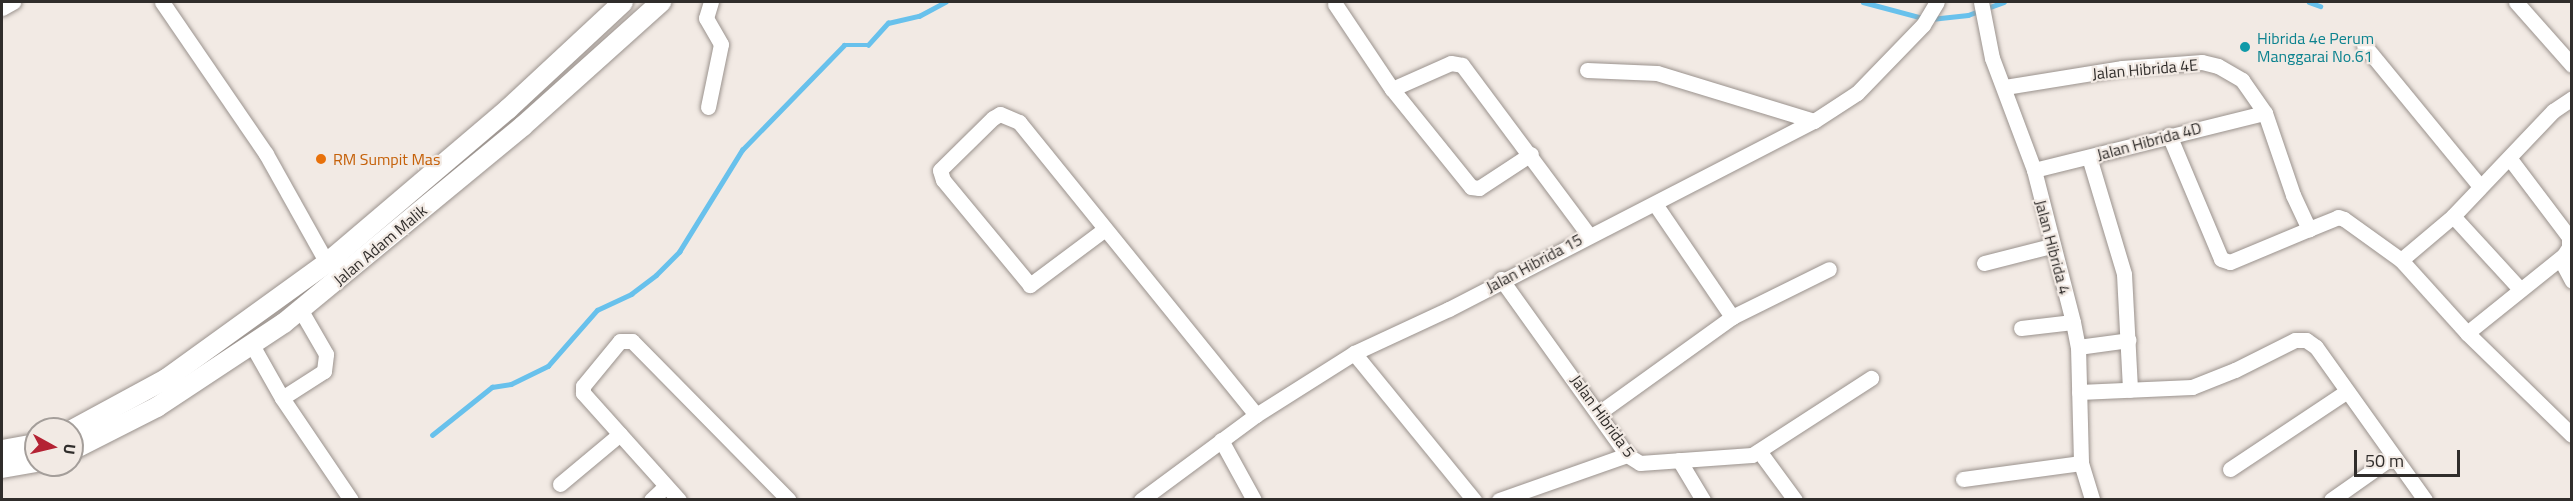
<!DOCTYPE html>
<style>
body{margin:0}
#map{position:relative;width:2573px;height:501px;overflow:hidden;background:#f2eae4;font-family:"Titillium Web",sans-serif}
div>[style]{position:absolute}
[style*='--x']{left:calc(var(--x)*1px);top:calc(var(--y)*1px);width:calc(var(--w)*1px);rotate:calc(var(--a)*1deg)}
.stream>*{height:4.5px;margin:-2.25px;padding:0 2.25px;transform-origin:2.25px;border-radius:2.25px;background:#68c1ec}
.roads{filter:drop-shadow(0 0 2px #9a928d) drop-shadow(0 0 2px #9a928d)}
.minor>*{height:15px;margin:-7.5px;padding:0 7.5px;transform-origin:7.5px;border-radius:7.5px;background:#fff}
.major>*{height:20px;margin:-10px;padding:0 10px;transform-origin:10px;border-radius:10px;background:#fff}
.dots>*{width:16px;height:16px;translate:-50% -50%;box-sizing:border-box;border:3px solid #f2eae4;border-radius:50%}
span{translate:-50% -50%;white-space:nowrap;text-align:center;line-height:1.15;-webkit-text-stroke:4.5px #f2eae4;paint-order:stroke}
.culture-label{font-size:16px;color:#0d838f}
.left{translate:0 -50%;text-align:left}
.street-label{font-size:16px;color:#302d2b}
.food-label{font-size:16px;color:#c56008}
.frame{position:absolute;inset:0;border:3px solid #302d2b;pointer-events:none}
.north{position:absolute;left:24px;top:417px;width:60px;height:60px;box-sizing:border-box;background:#f2eae4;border:2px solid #a49e9a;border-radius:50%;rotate:98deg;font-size:16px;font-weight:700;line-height:24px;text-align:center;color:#302d2b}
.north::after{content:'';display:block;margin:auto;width:21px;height:27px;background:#b42233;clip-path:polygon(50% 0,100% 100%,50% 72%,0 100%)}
.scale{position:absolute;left:2354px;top:450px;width:106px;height:27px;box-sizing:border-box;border:3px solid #302d2b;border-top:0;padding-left:8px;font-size:18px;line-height:21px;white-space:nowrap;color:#302d2b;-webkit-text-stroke:4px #f2eae4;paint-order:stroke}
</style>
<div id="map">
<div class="stream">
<i style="--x:1863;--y:2;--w:62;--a:14.9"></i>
<i style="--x:2309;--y:2;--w:12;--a:20"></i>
<i style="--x:1931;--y:19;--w:37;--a:-6"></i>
<i style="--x:1968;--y:15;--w:38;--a:-20"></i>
<i style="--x:432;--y:435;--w:77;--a:-38.7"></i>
<i style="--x:492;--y:387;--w:19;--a:-9"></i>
<i style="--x:511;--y:384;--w:41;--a:-25.9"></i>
<i style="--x:548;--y:366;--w:74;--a:-48.8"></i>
<i style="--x:597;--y:310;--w:38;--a:-25"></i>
<i style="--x:631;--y:294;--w:31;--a:-37"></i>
<i style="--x:656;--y:275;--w:33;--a:-45"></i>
<i style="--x:679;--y:252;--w:120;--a:-58.3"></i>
<i style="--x:742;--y:150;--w:146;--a:-45.8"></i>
<i style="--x:844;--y:45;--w:24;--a:0"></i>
<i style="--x:868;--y:45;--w:30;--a:-48"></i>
<i style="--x:888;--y:23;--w:32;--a:-13"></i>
<i style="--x:919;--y:16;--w:30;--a:-28"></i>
</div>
<div class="roads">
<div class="minor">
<i style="--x:162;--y:2;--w:184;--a:55.6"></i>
<i style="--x:266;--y:154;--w:125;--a:60.8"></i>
<i style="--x:1981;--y:2;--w:57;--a:78.9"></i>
<i style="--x:1992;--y:58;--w:120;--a:69.4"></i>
<i style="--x:2034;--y:170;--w:157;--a:75.6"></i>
<i style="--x:2073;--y:322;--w:25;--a:79"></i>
<i style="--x:2078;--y:347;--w:116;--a:88.5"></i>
<i style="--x:2081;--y:463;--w:39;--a:73"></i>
<i style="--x:2516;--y:2;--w:84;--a:48.4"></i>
<i style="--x:1335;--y:4;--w:102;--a:56.2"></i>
<i style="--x:1392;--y:89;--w:126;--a:51.1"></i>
<i style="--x:1471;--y:187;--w:8;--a:7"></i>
<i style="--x:1479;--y:188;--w:62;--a:-33.2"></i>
<i style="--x:2;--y:8;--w:13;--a:-29"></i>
<i style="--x:2364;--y:45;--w:181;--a:50.6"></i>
<i style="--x:1587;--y:70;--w:70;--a:2.5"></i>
<i style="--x:1657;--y:73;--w:164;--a:17"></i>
<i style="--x:2005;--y:87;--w:119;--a:-9.2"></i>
<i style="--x:2122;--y:68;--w:80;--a:-4.3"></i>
<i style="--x:2202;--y:62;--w:16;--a:14"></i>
<i style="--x:2218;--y:66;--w:28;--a:30"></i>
<i style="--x:2242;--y:80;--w:40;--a:55.1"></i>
<i style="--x:2265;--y:113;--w:87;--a:71.1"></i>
<i style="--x:2293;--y:195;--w:38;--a:65"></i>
<i style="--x:2309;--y:229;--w:31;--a:-22"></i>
<i style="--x:2338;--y:217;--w:6;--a:18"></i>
<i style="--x:2344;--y:219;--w:70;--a:35.7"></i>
<i style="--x:2401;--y:260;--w:68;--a:-40.2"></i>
<i style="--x:2453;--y:216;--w:145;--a:-46.4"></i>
<i style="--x:2553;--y:111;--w:23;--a:-34"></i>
<i style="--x:1392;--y:89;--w:64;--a:-23.8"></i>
<i style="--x:1451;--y:63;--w:11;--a:10"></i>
<i style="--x:1462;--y:65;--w:211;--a:53.3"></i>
<i style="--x:708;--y:107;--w:64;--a:-78.3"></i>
<i style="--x:721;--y:44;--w:30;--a:-120"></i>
<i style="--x:706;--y:18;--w:17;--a:-73"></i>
<i style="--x:2169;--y:135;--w:134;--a:67.2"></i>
<i style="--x:2221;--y:259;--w:9;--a:18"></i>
<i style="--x:2230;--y:262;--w:86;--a:-22.7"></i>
<i style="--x:2089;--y:157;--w:122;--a:73.3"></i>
<i style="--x:2124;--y:274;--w:116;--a:87"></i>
<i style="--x:2034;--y:170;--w:238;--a:-13.9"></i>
<i style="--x:1655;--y:204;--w:137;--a:55.7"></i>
<i style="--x:2453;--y:216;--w:98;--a:47.5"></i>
<i style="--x:1105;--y:229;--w:94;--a:143.3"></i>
<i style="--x:1030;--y:285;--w:136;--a:-129.6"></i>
<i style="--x:943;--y:180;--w:10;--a:-107"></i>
<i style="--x:940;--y:170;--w:74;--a:-44.5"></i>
<i style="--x:993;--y:118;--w:8;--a:-30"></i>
<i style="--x:1000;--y:114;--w:21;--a:23"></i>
<i style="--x:1019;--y:122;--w:377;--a:51"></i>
<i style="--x:2564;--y:255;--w:9;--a:96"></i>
<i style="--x:2563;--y:264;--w:19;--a:62"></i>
<i style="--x:2401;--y:260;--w:98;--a:47.9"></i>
<i style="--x:2467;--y:333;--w:146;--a:44.2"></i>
<i style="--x:1984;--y:263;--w:69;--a:-14.2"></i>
<i style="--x:1501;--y:279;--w:216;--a:54.4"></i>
<i style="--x:1627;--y:455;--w:15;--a:32"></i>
<i style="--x:1640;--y:463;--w:112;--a:-4.1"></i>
<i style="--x:1752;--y:455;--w:142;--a:-32.9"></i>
<i style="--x:2021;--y:328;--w:52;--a:-6.6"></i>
<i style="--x:2467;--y:333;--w:124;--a:-38.8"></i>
<i style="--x:2564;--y:255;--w:9;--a:-58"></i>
<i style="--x:2569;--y:247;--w:10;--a:-90"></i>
<i style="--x:2569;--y:237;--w:98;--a:-127.1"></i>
<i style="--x:252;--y:345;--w:61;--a:60.5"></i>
<i style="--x:282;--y:398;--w:50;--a:-32.7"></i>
<i style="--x:324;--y:371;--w:17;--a:-83"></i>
<i style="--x:326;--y:354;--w:52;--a:-120"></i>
<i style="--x:2078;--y:347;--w:51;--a:-7.8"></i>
<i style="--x:1354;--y:353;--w:190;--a:50.8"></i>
<i style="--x:2079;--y:392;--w:113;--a:-2.5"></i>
<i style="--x:2192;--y:387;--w:46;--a:-21.6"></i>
<i style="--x:2235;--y:370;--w:67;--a:-26.6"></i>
<i style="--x:2295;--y:340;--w:11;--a:0"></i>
<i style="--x:2306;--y:340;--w:12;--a:35"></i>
<i style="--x:2316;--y:347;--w:188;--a:54.5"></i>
<i style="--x:282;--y:398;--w:123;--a:55.9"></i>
<i style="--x:1600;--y:412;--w:163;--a:-35.7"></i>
<i style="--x:1732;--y:317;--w:108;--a:-26.3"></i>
<i style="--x:1221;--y:440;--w:68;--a:61.2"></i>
<i style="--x:1759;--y:451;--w:61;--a:53.7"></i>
<i style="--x:1679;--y:460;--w:47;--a:59"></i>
<i style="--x:2230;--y:469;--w:139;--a:-33.6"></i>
<i style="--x:1963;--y:479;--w:119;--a:-7.7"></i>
<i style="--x:560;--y:484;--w:78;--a:-39.8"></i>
<i style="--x:651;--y:500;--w:19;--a:-43"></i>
<i style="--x:679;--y:500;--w:144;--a:-131.9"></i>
<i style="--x:583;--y:393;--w:7;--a:-90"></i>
<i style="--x:583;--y:386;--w:58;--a:-50.6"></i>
<i style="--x:620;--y:341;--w:12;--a:0"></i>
<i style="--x:632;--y:341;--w:223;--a:45.4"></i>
<i style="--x:1141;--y:500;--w:143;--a:-36.5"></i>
<i style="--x:1256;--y:415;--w:116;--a:-32.3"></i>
<i style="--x:1354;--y:353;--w:105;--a:-24.9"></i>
<i style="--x:1449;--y:309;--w:411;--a:-27.3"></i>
<i style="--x:1814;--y:121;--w:51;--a:-33.1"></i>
<i style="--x:1857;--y:93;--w:95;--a:-45.9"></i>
<i style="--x:1923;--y:25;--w:27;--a:-59"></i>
<i style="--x:1499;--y:500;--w:136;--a:-19.4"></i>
<i style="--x:2331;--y:500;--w:75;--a:-35.2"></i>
</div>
<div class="major">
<i style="--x:72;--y:430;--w:107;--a:-28.5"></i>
<i style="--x:166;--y:379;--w:198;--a:-35.8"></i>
<i style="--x:327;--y:263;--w:238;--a:-40.4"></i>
<i style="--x:508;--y:109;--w:157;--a:-42.9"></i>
<i style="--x:2;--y:450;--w:35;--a:-10"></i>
<i style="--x:72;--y:450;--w:95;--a:-26.8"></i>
<i style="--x:157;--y:407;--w:152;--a:-33.5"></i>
<i style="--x:284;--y:323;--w:310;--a:-39.5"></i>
<i style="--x:523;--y:126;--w:186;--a:-41.9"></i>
<i style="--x:2;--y:468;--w:35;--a:-10"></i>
</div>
</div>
<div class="dots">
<i style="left:2245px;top:47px;background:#0f9aa8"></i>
<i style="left:321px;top:159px;background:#e8710a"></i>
</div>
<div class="culture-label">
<span class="left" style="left:2257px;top:47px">Hibrida 4e Perum<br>Manggarai No.61</span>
</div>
<div class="street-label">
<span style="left:2145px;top:69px;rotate:-5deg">Jalan Hibrida 4E</span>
<span style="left:2149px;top:141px;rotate:-15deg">Jalan Hibrida 4D</span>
<span style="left:380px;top:245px;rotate:-40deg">Jalan Adam Malik</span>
<span style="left:2053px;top:247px;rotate:75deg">Jalan Hibrida 4</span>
<span style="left:1534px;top:263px;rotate:-28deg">Jalan Hibrida 15</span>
<span style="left:1603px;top:416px;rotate:54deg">Jalan Hibrida 5</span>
</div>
<div class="food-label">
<span class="left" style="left:333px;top:159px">RM Sumpit Mas</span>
</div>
<div class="frame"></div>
<div class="north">U</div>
<div class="scale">50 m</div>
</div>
